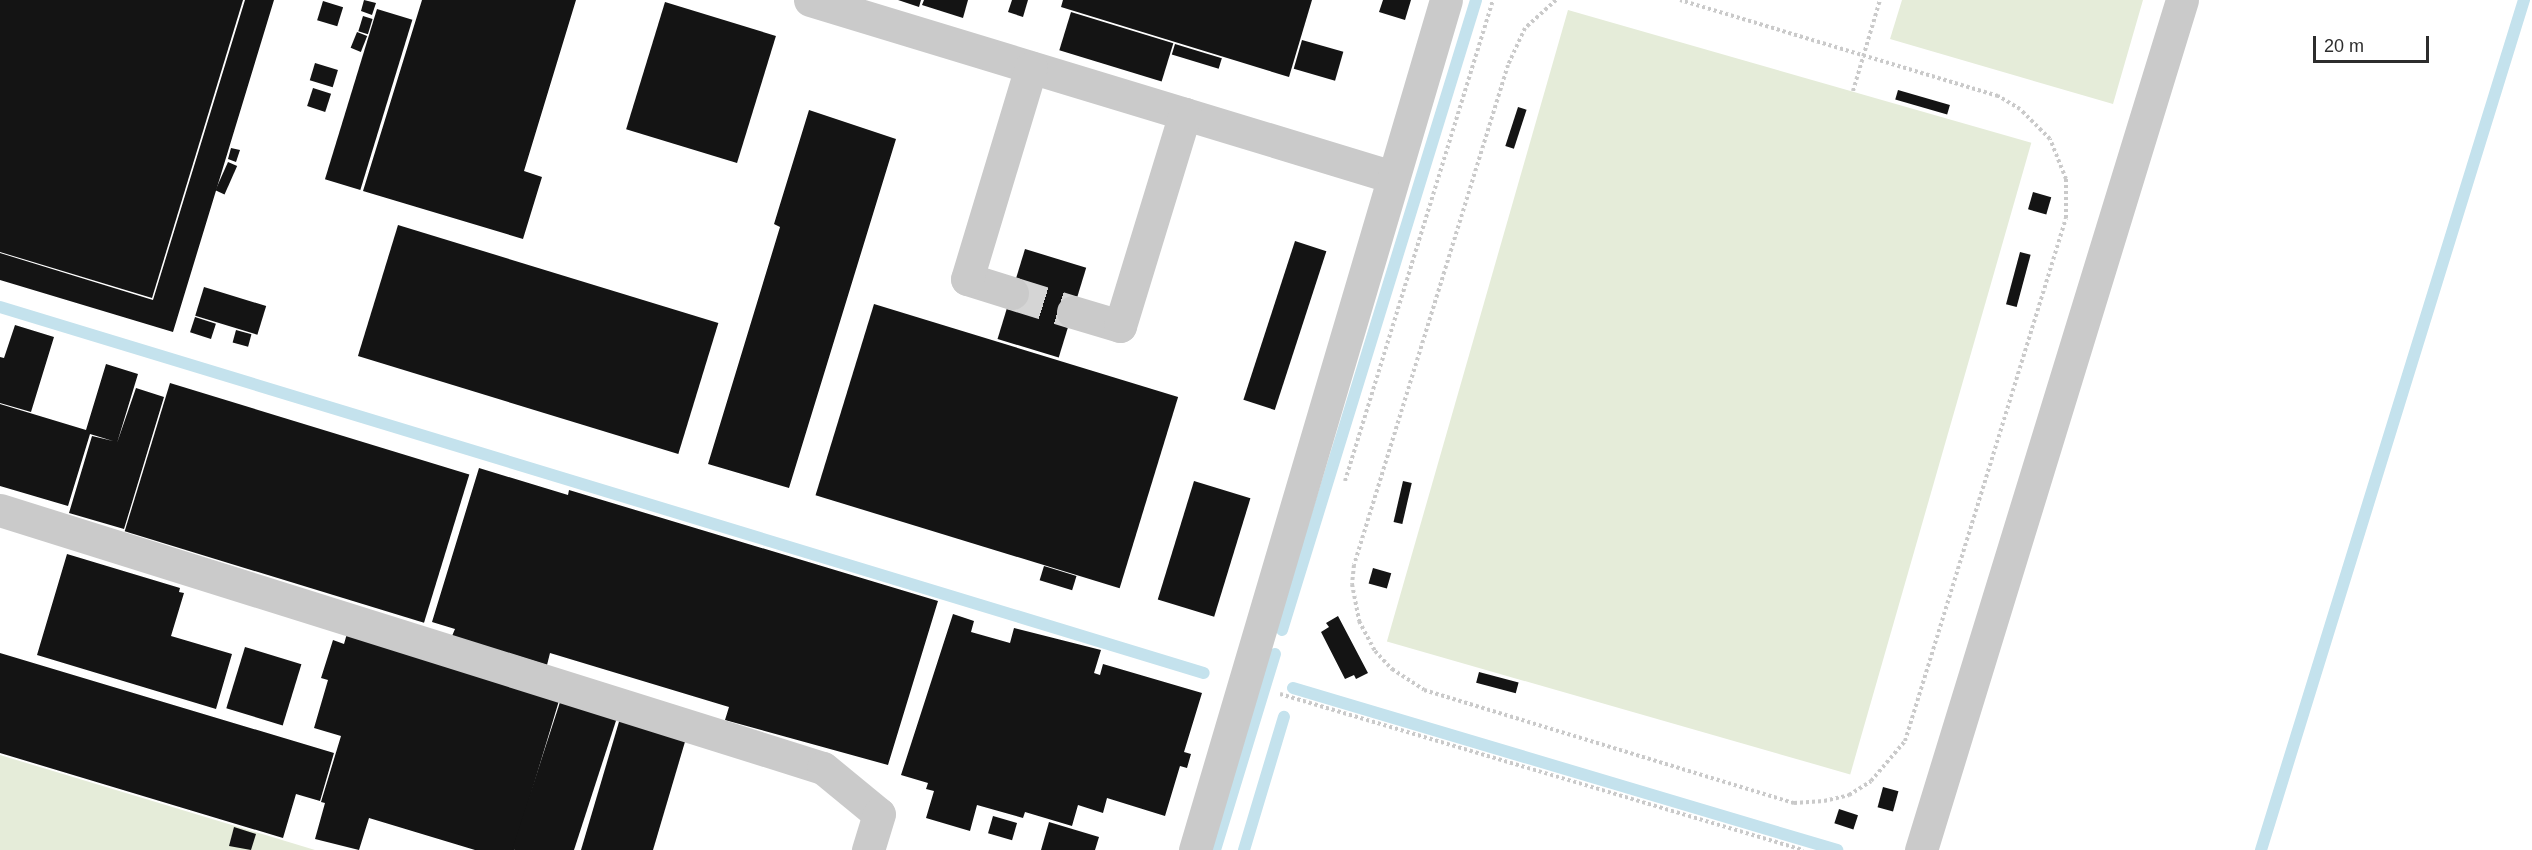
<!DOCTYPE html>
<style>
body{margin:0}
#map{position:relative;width:2532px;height:850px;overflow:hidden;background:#fff;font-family:Arial,sans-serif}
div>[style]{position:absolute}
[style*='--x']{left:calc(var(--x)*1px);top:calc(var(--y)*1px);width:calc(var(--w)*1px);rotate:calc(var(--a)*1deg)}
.green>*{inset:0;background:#e5ecd9;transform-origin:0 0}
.stream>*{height:12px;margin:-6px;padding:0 6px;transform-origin:6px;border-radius:6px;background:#c4e2ed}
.building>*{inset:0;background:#141414;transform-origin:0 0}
.minor-tunnel>*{height:33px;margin-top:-16.5px;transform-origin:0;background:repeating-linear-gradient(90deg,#d5d5d5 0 33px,transparent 0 49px)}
.path>*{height:4px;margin-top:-2px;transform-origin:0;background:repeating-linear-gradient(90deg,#cacaca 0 3px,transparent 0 6px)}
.minor>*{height:33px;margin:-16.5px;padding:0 16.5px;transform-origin:16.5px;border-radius:16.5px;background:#cacaca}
span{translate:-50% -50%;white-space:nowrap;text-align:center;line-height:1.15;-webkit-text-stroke:6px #fff;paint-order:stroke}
.scale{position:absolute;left:2313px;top:36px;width:116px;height:27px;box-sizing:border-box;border:3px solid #2d2d2d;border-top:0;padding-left:8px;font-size:18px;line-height:21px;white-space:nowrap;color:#2d2d2d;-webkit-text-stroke:4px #fff;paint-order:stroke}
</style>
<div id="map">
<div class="green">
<i style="clip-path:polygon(1902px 0,2143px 0,2113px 104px,1890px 39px)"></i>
<i style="left:1568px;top:10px;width:482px;height:657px;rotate:16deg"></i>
<i style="clip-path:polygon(0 755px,315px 850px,0 850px)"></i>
</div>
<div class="stream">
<i style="--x:0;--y:307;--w:1258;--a:16.91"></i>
<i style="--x:1282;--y:630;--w:659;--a:-72.88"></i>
<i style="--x:1293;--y:688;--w:568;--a:16.58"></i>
<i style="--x:1215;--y:850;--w:205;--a:-73"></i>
<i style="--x:1244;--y:850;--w:139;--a:-73.3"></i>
<i style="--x:2261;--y:850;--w:890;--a:-72.81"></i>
</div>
<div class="building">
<i style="clip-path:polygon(0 0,243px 0,152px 298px,0 252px)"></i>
<i style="clip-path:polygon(245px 0,274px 0,173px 332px,0 280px,0 253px,153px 300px)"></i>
<i style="clip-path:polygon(364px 0,376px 3px,372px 15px,361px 11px)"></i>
<i style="clip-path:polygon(422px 0,576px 0,524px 171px,542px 177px,523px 239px,363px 191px)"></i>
<i style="clip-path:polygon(898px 0,921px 0,919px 7px)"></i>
<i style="clip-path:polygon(924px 0,968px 0,963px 18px,922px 5px)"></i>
<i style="clip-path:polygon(1012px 0,1028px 0,1023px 17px,1008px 12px)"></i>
<i style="clip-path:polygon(1063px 0,1312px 0,1289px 77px,1061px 7px)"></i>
<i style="clip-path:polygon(1383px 0,1411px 0,1405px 20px,1379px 12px)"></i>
<i style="left:323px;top:1px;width:21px;height:20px;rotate:17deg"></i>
<i style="left:665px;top:2px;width:116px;height:133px;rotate:17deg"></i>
<i style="left:377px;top:9px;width:37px;height:178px;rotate:17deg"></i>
<i style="left:1071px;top:12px;width:107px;height:40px;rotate:17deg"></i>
<i style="left:363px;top:16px;width:10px;height:16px;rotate:17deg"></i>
<i style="left:357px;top:32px;width:11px;height:17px;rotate:22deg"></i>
<i style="left:1302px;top:40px;width:43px;height:30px;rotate:16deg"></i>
<i style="left:1175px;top:44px;width:49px;height:11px;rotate:17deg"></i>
<i style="left:315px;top:63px;width:24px;height:18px;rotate:17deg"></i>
<i style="left:313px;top:88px;width:19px;height:19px;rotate:18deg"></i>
<i style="left:1898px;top:90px;width:54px;height:10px;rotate:16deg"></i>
<i style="left:1518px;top:107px;width:9px;height:41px;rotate:18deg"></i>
<i style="clip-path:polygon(809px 110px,896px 139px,789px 488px,708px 464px,780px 227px,774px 224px)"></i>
<i style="clip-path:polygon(231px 148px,240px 150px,236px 162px,228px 159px)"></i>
<i style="left:228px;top:162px;width:10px;height:31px;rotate:24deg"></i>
<i style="left:2033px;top:192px;width:19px;height:18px;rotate:16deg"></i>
<i style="left:398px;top:225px;width:335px;height:137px;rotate:17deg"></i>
<i style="left:1295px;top:241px;width:33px;height:167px;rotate:18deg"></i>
<i style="left:1025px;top:249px;width:64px;height:94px;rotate:17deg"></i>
<i style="left:2020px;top:252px;width:11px;height:54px;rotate:15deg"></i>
<i style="left:204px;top:287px;width:65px;height:30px;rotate:17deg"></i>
<i style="left:874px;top:304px;width:318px;height:200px;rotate:17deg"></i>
<i style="left:195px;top:317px;width:22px;height:16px;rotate:18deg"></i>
<i style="clip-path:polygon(15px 325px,54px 337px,31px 412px,0 403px,0 357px,4px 358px)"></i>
<i style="left:236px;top:330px;width:16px;height:13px;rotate:15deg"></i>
<i style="clip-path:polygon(106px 364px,138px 374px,117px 443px,136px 388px,164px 397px,124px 529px,69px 513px,92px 436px,113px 441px,90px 434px,68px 506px,0 486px,0 404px,86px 430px)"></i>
<i style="left:170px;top:383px;width:313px;height:155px;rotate:17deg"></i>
<i style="clip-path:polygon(479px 468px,568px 495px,569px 490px,938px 601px,888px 765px,725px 720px,729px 707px,550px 653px,547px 665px,452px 636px,455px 629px,432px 622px)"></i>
<i style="left:1194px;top:481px;width:59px;height:124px;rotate:17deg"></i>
<i style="left:1403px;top:481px;width:9px;height:42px;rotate:13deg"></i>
<i style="clip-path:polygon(67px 554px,180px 588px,179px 592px,184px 593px,171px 636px,232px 654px,216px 709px,37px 655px)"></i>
<i style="left:1044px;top:566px;width:34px;height:15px;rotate:17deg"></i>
<i style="left:1373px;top:568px;width:19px;height:16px;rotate:16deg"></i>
<i style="clip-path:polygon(953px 614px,974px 621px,971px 632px,1010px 643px,1014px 628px,1101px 650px,1094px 673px,1100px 675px,1103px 664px,1202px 693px,1184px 752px,1191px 754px,1187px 768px,1180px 766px,1165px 816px,1107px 798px,1103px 813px,1078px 805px,1072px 826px,1025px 812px,1023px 818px,977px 805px,970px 831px,926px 818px,934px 791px,926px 789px,928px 783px,901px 775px)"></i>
<i style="clip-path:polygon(1338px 616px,1368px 673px,1356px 679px,1354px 675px,1345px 679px,1321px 632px,1329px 627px,1326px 623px)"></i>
<i style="clip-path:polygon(348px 630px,561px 694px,514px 850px,475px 850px,369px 818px,359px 850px,315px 839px,325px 803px,321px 802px,341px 736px,314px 728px,328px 680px,321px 678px,333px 640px,344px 644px)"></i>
<i style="left:245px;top:647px;width:59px;height:64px;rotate:17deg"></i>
<i style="clip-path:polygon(0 653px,334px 753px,320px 801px,296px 794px,283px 838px,0 753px)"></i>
<i style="left:1479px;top:672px;width:41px;height:11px;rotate:15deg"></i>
<i style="left:562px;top:696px;width:59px;height:161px;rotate:18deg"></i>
<i style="clip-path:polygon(621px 715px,687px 735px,653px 850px,581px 850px)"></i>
<i style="left:1883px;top:787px;width:16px;height:21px;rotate:15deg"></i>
<i style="left:1839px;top:809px;width:20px;height:15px;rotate:18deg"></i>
<i style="left:993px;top:816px;width:25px;height:18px;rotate:16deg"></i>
<i style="clip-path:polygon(1049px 822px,1099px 837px,1095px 850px,1041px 850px)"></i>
<i style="clip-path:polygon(234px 827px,256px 834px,251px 850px,229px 846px)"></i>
</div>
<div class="minor-tunnel">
<i style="--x:1012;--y:293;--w:64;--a:17.3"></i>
</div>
<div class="path">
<i style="--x:1556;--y:0;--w:42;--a:137.9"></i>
<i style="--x:1525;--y:28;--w:41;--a:114.7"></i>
<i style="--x:1508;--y:65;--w:523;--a:107.12"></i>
<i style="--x:1354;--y:565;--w:19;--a:96"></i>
<i style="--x:1352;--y:584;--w:38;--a:79"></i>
<i style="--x:1359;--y:621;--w:34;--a:62"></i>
<i style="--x:1375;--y:651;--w:25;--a:47"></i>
<i style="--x:1392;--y:669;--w:38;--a:33"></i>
<i style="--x:1424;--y:690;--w:387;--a:17"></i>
<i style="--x:1794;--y:803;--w:30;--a:-4"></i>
<i style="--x:1824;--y:801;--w:26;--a:-13"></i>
<i style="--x:1849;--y:795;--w:26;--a:-32"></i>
<i style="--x:1871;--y:781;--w:52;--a:-49.6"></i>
<i style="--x:1905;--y:741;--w:547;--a:-72.89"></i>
<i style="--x:2066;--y:218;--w:39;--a:-90"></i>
<i style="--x:2066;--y:179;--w:43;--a:-111.8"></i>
<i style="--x:2050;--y:139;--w:42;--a:-135"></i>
<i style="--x:2020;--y:109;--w:26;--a:-149"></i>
<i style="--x:1998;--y:96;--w:332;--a:-163.2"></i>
<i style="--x:1853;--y:91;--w:95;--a:-73.5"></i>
<i style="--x:1345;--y:481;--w:503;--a:-72.9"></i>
<i style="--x:1280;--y:694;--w:546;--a:16.61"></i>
</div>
<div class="minor">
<i style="--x:810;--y:0;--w:609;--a:16.89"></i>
<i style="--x:1012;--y:293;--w:47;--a:-162.7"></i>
<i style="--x:967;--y:279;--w:221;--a:-73.2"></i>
<i style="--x:1073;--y:312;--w:49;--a:16.6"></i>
<i style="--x:1120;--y:326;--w:222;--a:-73"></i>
<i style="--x:0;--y:510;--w:862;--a:17.41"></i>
<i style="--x:823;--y:768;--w:72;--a:39.4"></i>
<i style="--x:879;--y:814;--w:38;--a:107"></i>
<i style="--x:1195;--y:850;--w:886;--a:-73.55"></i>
<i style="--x:1921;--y:850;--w:889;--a:-72.93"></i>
</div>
<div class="scale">20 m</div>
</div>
